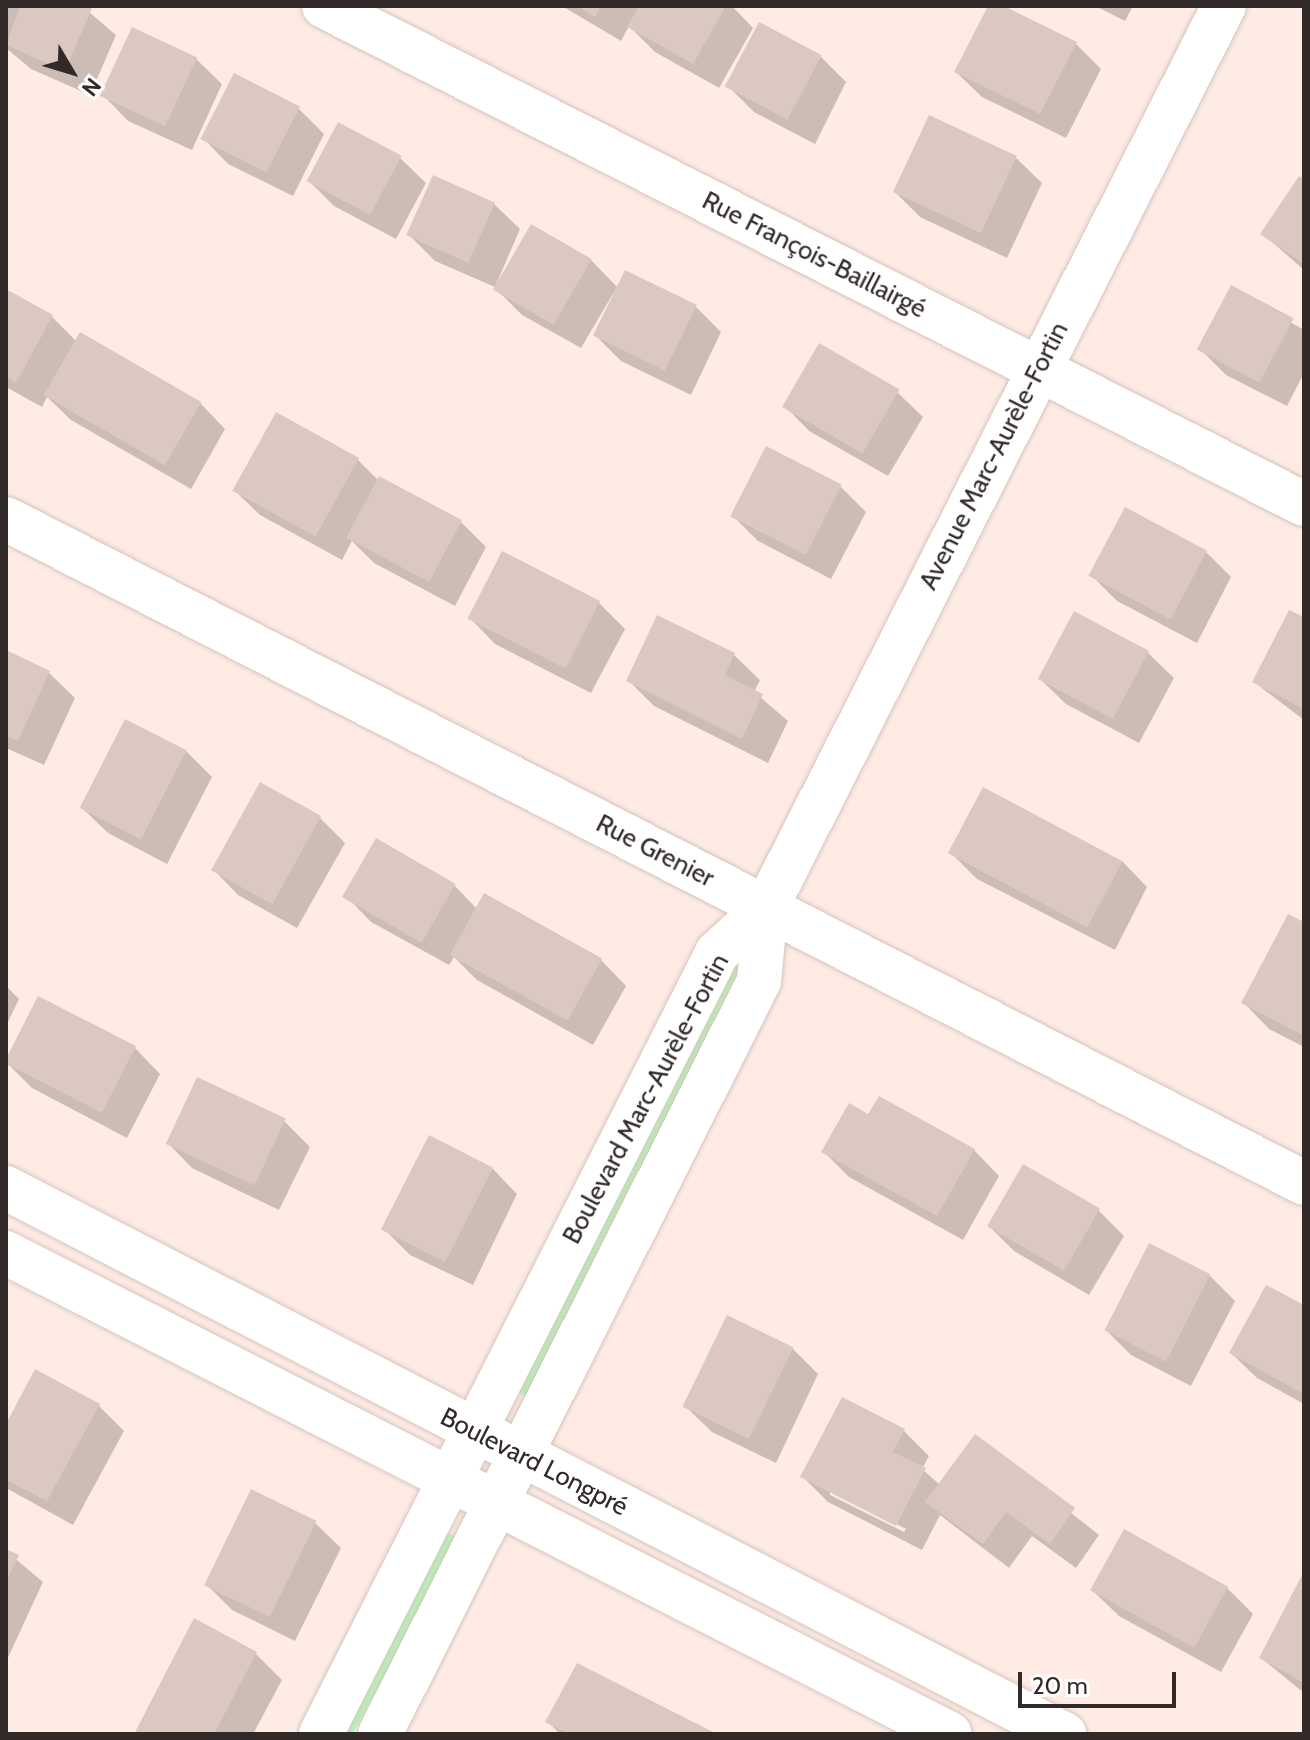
<!DOCTYPE html>
<meta charset="utf-8">
<style>
body{margin:0}
#map{position:relative;width:1310px;height:1740px;overflow:hidden;background:#feece4;font-family:Cabin,sans-serif}
div>[style]{position:absolute}
[style*='--x']{left:calc(var(--x)*1px);top:calc(var(--y)*1px);width:calc(var(--w)*1px);rotate:calc(var(--a)*1deg)}
.green>*{inset:0;background:#aef8b5;transform-origin:0 0}
.shadow>*{inset:0;background:#0003}
.building>*{inset:0;background:#dac8c1;transform-origin:0 0}
.roads{filter:drop-shadow(0 0 2px #d6c5bd) drop-shadow(0 0 2px #d6c5bd)}
.minor>*{height:44px;margin:-22px;padding:0 22px;transform-origin:22px;border-radius:22px;background:#fff}
span{translate:-50% -50%;white-space:nowrap;text-align:center;line-height:1.15;-webkit-text-stroke:8px #fff;paint-order:stroke}
.street-label{font-size:26px;color:#312a28}
.frame{position:absolute;inset:0;border:8px solid #312a28;pointer-events:none}
.north{position:absolute;left:32px;top:32px;width:80px;height:80px;-webkit-text-stroke:6px #fff;paint-order:stroke;rotate:128deg;font-size:22px;font-weight:700;line-height:32px;text-align:center;color:#312a28}
.north::after{content:'';display:block;margin:auto;width:28px;height:36px;background:#312a28;clip-path:polygon(50% 0,100% 100%,50% 72%,0 100%)}
.scale{position:absolute;left:1018px;top:1672px;width:158px;height:36px;box-sizing:border-box;border:4px solid #312a28;border-top:0;padding-left:10px;font-size:24px;line-height:28px;white-space:nowrap;color:#312a28;-webkit-text-stroke:6px #fff;paint-order:stroke}
</style>
<div id="map">
<div class="green">
<i style="left:732px;top:962px;width:18px;height:481px;rotate:27deg"></i>
<i style="left:444px;top:1531px;width:18px;height:227px;rotate:29deg"></i>
</div>
<div class="shadow">
<i style="clip-path:polygon(6px 6px,82px 6px,116px 35px,90px 95px,31px 69px,6px 48px)"></i>
<i style="clip-path:polygon(562px 6px,732px 6px,753px 28px,719px 88px,655px 52px,629px 26px,621px 41px)"></i>
<i style="clip-path:polygon(990px 6px,1075px 43px,1101px 69px,1066px 138px,982px 97px,956px 72px)"></i>
<i style="clip-path:polygon(1095px 6px,1133px 6px,1125px 21px)"></i>
<i style="clip-path:polygon(821px 57px,846px 82px,815px 144px,754px 112px,729px 87px)"></i>
<i style="clip-path:polygon(196px 59px,222px 84px,192px 150px,128px 121px,103px 95px)"></i>
<i style="clip-path:polygon(299px 109px,324px 134px,293px 196px,228px 164px,203px 138px)"></i>
<i style="clip-path:polygon(400px 158px,426px 183px,396px 239px,334px 206px,309px 181px)"></i>
<i style="clip-path:polygon(1016px 158px,1042px 183px,1007px 258px,920px 217px,895px 192px)"></i>
<i style="clip-path:polygon(434px 178px,494px 204px,520px 229px,495px 287px,435px 261px,409px 235px)"></i>
<i style="clip-path:polygon(1304px 182px,1304px 270px,1263px 234px)"></i>
<i style="clip-path:polygon(591px 260px,617px 287px,581px 348px,522px 315px,497px 290px)"></i>
<i style="clip-path:polygon(1232px 288px,1304px 330px,1304px 373px,1287px 406px,1226px 375px,1200px 349px)"></i>
<i style="clip-path:polygon(6px 291px,51px 316px,77px 342px,200px 403px,225px 429px,191px 489px,71px 420px,47px 397px,42px 407px,6px 387px)"></i>
<i style="clip-path:polygon(696px 307px,721px 332px,691px 395px,621px 361px,596px 336px)"></i>
<i style="clip-path:polygon(897px 392px,923px 417px,888px 476px,809px 431px,784px 405px)"></i>
<i style="clip-path:polygon(358px 460px,379px 481px,461px 522px,486px 547px,455px 606px,374px 563px,352px 541px,342px 560px,260px 515px,234px 490px)"></i>
<i style="clip-path:polygon(841px 487px,866px 512px,831px 579px,758px 541px,732px 515px)"></i>
<i style="clip-path:polygon(1205px 551px,1231px 577px,1197px 643px,1117px 601px,1092px 576px)"></i>
<i style="clip-path:polygon(599px 603px,625px 629px,591px 693px,495px 644px,470px 618px)"></i>
<i style="clip-path:polygon(1075px 614px,1148px 653px,1174px 678px,1139px 743px,1066px 704px,1040px 679px)"></i>
<i style="clip-path:polygon(1304px 620px,1304px 720px,1254px 682px)"></i>
<i style="clip-path:polygon(6px 652px,49px 673px,75px 698px,44px 765px,6px 748px)"></i>
<i style="clip-path:polygon(734px 655px,760px 680px,754px 692px,788px 721px,768px 763px,654px 706px,628px 680px)"></i>
<i style="clip-path:polygon(186px 751px,212px 777px,167px 864px,108px 833px,82px 808px)"></i>
<i style="clip-path:polygon(320px 818px,345px 843px,297px 928px,238px 895px,213px 869px)"></i>
<i style="clip-path:polygon(951px 853px,1122px 861px,1147px 887px,1115px 950px,977px 879px)"></i>
<i style="clip-path:polygon(455px 886px,477px 909px,601px 960px,626px 986px,593px 1045px,477px 980px,454px 957px,449px 965px,371px 922px,346px 896px)"></i>
<i style="clip-path:polygon(1304px 924px,1304px 1047px,1269px 1029px,1244px 1003px)"></i>
<i style="clip-path:polygon(6px 986px,19px 999px,6px 1026px)"></i>
<i style="clip-path:polygon(39px 999px,135px 1048px,160px 1074px,127px 1138px,32px 1088px,6px 1062px)"></i>
<i style="clip-path:polygon(869px 1116px,974px 1150px,999px 1176px,963px 1240px,849px 1177px,824px 1152px)"></i>
<i style="clip-path:polygon(284px 1121px,310px 1147px,279px 1210px,192px 1168px,167px 1142px)"></i>
<i style="clip-path:polygon(492px 1168px,517px 1194px,473px 1285px,410px 1255px,385px 1230px)"></i>
<i style="clip-path:polygon(1098px 1210px,1124px 1236px,1089px 1295px,1014px 1251px,989px 1226px)"></i>
<i style="clip-path:polygon(1210px 1276px,1235px 1301px,1191px 1386px,1131px 1355px,1106px 1330px)"></i>
<i style="clip-path:polygon(1304px 1308px,1304px 1404px,1257px 1378px,1231px 1353px)"></i>
<i style="clip-path:polygon(792px 1348px,818px 1374px,776px 1463px,712px 1432px,686px 1407px)"></i>
<i style="clip-path:polygon(99px 1406px,124px 1431px,73px 1525px,6px 1488px,6px 1428px)"></i>
<i style="clip-path:polygon(evenodd,903px 1430px,929px 1456px,922px 1469px,940px 1485px,975px 1437px,1099px 1535px,1076px 1568px,1032px 1536px,1009px 1568px,940px 1515px,922px 1550px,828px 1502px,803px 1477px,903px 1430px,830px 1490px,906px 1529px,904px 1532px,830px 1495px,830px 1490px)"></i>
<i style="clip-path:polygon(315px 1523px,341px 1548px,295px 1641px,232px 1610px,207px 1585px)"></i>
<i style="clip-path:polygon(6px 1551px,43px 1582px,6px 1662px)"></i>
<i style="clip-path:polygon(1304px 1577px,1304px 1693px,1261px 1658px)"></i>
<i style="clip-path:polygon(1227px 1588px,1253px 1614px,1221px 1672px,1119px 1616px,1093px 1591px)"></i>
<i style="clip-path:polygon(195px 1621px,256px 1654px,282px 1680px,253px 1734px,136px 1734px)"></i>
<i style="clip-path:polygon(548px 1722px,713px 1734px,560px 1734px)"></i>
</div>
<div class="building">
<i style="clip-path:polygon(20px 6px,92px 8px,65px 71px,6px 45px)"></i>
<i style="clip-path:polygon(577px 6px,601px 6px,595px 17px)"></i>
<i style="clip-path:polygon(639px 6px,726px 6px,693px 64px,627px 27px)"></i>
<i style="clip-path:polygon(988px 6px,1004px 6px,1077px 42px,1040px 114px,954px 72px)"></i>
<i style="left:759px;top:22px;width:71px;height:73px;rotate:28deg"></i>
<i style="left:132px;top:27px;width:72px;height:76px;rotate:25deg"></i>
<i style="left:234px;top:73px;width:74px;height:74px;rotate:27deg"></i>
<i style="left:929px;top:115px;width:97px;height:85px;rotate:25deg"></i>
<i style="left:338px;top:122px;width:72px;height:67px;rotate:28deg"></i>
<i style="left:433px;top:175px;width:68px;height:66px;rotate:24deg"></i>
<i style="clip-path:polygon(1299px 176px,1304px 179px,1304px 264px,1260px 234px)"></i>
<i style="left:531px;top:224px;width:70px;height:76px;rotate:30deg"></i>
<i style="left:625px;top:270px;width:80px;height:73px;rotate:26deg"></i>
<i style="left:1231px;top:285px;width:71px;height:73px;rotate:28deg"></i>
<i style="clip-path:polygon(6px 289px,53px 315px,16px 383px,6px 377px)"></i>
<i style="left:80px;top:332px;width:140px;height:73px;rotate:30deg"></i>
<i style="left:819px;top:343px;width:93px;height:74px;rotate:30deg"></i>
<i style="left:276px;top:412px;width:95px;height:90px;rotate:29deg"></i>
<i style="left:766px;top:446px;width:85px;height:79px;rotate:27deg"></i>
<i style="left:379px;top:476px;width:94px;height:70px;rotate:28deg"></i>
<i style="left:1125px;top:507px;width:93px;height:78px;rotate:28deg"></i>
<i style="left:502px;top:551px;width:110px;height:76px;rotate:27deg"></i>
<i style="clip-path:polygon(1289px 610px,1304px 617px,1304px 709px,1252px 682px)"></i>
<i style="left:1074px;top:611px;width:85px;height:77px;rotate:28deg"></i>
<i style="clip-path:polygon(657px 615px,735px 653px,725px 675px,763px 694px,742px 739px,626px 681px)"></i>
<i style="clip-path:polygon(6px 650px,50px 671px,18px 741px,6px 736px)"></i>
<i style="left:125px;top:719px;width:69px;height:100px;rotate:27deg"></i>
<i style="left:260px;top:782px;width:70px;height:101px;rotate:29deg"></i>
<i style="left:983px;top:787px;width:158px;height:75px;rotate:28deg"></i>
<i style="left:376px;top:838px;width:92px;height:68px;rotate:30deg"></i>
<i style="left:484px;top:893px;width:135px;height:71px;rotate:29deg"></i>
<i style="clip-path:polygon(1288px 914px,1304px 922px,1304px 1036px,1241px 1003px)"></i>
<i style="left:38px;top:996px;width:110px;height:75px;rotate:27deg"></i>
<i style="left:197px;top:1077px;width:98px;height:74px;rotate:25deg"></i>
<i style="clip-path:polygon(879px 1096px,975px 1149px,937px 1216px,821px 1152px,849px 1103px,868px 1114px)"></i>
<i style="left:429px;top:1135px;width:72px;height:106px;rotate:27deg"></i>
<i style="left:1023px;top:1164px;width:89px;height:72px;rotate:30deg"></i>
<i style="left:1149px;top:1243px;width:69px;height:98px;rotate:27deg"></i>
<i style="clip-path:polygon(1266px 1285px,1304px 1305px,1304px 1394px,1229px 1353px)"></i>
<i style="left:727px;top:1315px;width:74px;height:102px;rotate:26deg"></i>
<i style="clip-path:polygon(35px 1369px,100px 1404px,47px 1501px,6px 1480px,6px 1424px)"></i>
<i style="clip-path:polygon(842px 1397px,905px 1429px,893px 1452px,926px 1468px,896px 1526px,800px 1477px)"></i>
<i style="clip-path:polygon(975px 1434px,1075px 1508px,1050px 1544px,1006px 1512px,983px 1544px,925px 1502px)"></i>
<i style="left:251px;top:1489px;width:73px;height:107px;rotate:26deg"></i>
<i style="left:1124px;top:1529px;width:119px;height:70px;rotate:29deg"></i>
<i style="clip-path:polygon(6px 1549px,19px 1555px,6px 1582px)"></i>
<i style="clip-path:polygon(1304px 1571px,1304px 1683px,1259px 1658px)"></i>
<i style="clip-path:polygon(194px 1618px,257px 1652px,214px 1734px,134px 1734px)"></i>
<i style="clip-path:polygon(577px 1663px,717px 1734px,568px 1734px,545px 1722px)"></i>
</div>
<div class="roads">
<div class="minor">
<i style="--x:324;--y:6;--w:1099;--a:26.94"></i>
<i style="--x:6;--y:519;--w:1458;--a:27.09"></i>
<i style="--x:6;--y:1188;--w:1191;--a:27.3"></i>
<i style="--x:6;--y:1253;--w:1059;--a:27"></i>
<i style="--x:321;--y:1734;--w:876;--a:-63.11"></i>
<i style="--x:717;--y:953;--w:67;--a:-42.6"></i>
<i style="--x:766;--y:908;--w:1012;--a:-63.08"></i>
<i style="--x:380;--y:1734;--w:843;--a:-63.28"></i>
<i style="--x:759;--y:981;--w:73;--a:-84.5"></i>
</div>
</div>
<div class="street-label">
<span style="left:814px;top:255px;rotate:27deg">Rue François-Baillairgé</span>
<span style="left:994px;top:456px;rotate:-63deg">Avenue Marc-Aurèle-Fortin</span>
<span style="left:655px;top:851px;rotate:27deg">Rue Grenier</span>
<span style="left:646px;top:1099px;rotate:-62deg">Boulevard Marc-Aurèle-Fortin</span>
<span style="left:534px;top:1462px;rotate:27deg">Boulevard Longpré</span>
</div>
<div class="frame"></div>
<div class="north">N</div>
<div class="scale">20 m</div>
</div>
